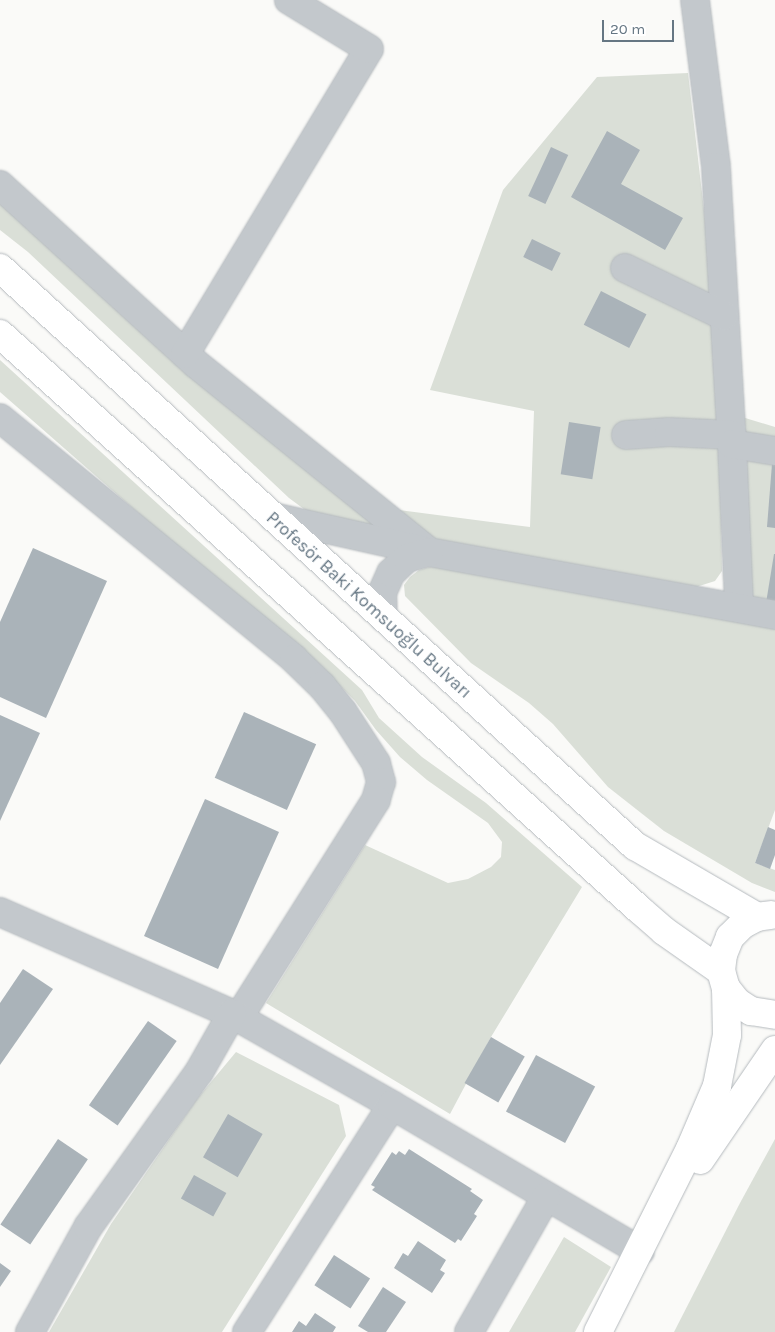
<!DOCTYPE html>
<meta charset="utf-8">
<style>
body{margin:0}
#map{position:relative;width:775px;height:1332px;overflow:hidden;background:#fafaf8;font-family:Karla,sans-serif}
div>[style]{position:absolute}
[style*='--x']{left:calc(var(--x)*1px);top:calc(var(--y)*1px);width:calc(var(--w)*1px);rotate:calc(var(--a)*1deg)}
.green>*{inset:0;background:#dadfd7}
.building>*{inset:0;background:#aab3b9;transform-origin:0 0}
.roads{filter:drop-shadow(0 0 1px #b5babe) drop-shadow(0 0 1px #b5babe)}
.minor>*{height:28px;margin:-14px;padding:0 14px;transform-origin:14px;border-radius:14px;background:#c3c8cc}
.major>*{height:28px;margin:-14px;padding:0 14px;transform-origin:14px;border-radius:14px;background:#fff}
span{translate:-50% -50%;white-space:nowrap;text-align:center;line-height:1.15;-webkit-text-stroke:5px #fff;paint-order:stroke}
.street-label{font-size:18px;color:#657683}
.scale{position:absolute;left:602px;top:20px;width:72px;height:22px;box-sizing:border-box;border:2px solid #657683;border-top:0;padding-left:6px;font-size:15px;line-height:18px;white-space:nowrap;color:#657683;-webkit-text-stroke:4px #fff;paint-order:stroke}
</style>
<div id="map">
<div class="green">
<i style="clip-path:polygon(688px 73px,709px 253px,719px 403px,722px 571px,715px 581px,696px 587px,454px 545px,312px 515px,289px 498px,28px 252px,0 230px,0 189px,338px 488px,399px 510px,530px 527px,534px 411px,430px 390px,503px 190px,597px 77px)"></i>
<i style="clip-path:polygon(0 360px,362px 690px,379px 718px,422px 757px,486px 803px,582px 887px,491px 1037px,450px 1114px,266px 1003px,365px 845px,448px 883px,468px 879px,491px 867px,501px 857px,502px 842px,488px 823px,427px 780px,400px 757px,376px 730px,355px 701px,317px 663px,153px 526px,0 392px)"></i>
<i style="clip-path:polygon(742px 417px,775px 427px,775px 605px,752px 599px)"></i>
<i style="clip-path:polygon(429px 567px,441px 567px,775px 624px,775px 810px,755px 863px,775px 870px,775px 892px,752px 883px,664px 831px,608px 787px,553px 724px,529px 703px,471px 663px,405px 596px,404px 585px,410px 577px,419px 570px)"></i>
<i style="clip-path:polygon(236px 1052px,339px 1105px,346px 1136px,222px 1332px,49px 1332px,111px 1224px,196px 1100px)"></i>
<i style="clip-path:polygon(775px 1139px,775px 1332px,674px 1332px,740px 1203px)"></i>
<i style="clip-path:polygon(564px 1237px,611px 1267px,575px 1332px,509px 1332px)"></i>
</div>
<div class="building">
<i style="clip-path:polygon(607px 131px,640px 150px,621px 184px,683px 218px,665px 250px,571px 197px)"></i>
<i style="left:551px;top:147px;width:19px;height:54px;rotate:25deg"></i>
<i style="left:532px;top:239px;width:32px;height:20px;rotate:26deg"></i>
<i style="left:601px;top:291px;width:51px;height:38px;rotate:27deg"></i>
<i style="left:569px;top:422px;width:32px;height:53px;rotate:9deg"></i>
<i style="clip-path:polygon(772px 464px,775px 465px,775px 528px,767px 527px)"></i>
<i style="clip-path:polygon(33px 548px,107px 581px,46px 718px,0 697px,0 622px)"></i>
<i style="clip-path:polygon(774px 554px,775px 554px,775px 605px,766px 603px)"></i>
<i style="left:244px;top:712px;width:79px;height:72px;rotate:24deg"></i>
<i style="clip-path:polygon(0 715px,40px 733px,0 821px)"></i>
<i style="left:205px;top:799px;width:81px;height:150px;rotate:24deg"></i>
<i style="clip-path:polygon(768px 827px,775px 830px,775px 855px,770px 869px,755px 863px)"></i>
<i style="clip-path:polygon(23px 969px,53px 989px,0 1065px,0 1003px)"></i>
<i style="left:148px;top:1021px;width:35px;height:103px;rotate:35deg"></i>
<i style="left:491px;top:1037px;width:39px;height:53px;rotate:30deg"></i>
<i style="left:536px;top:1055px;width:67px;height:64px;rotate:28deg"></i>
<i style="left:228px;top:1114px;width:40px;height:50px;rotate:30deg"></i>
<i style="left:58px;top:1139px;width:36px;height:103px;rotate:34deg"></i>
<i style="clip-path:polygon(409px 1149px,472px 1189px,470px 1191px,483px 1200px,474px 1214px,477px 1216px,461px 1241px,458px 1239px,455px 1243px,372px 1190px,375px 1187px,371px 1185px,392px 1152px,396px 1155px,399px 1151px,405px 1155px)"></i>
<i style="left:194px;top:1175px;width:37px;height:27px;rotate:29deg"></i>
<i style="clip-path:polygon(418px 1241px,446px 1260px,440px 1270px,445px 1273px,432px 1293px,394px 1268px,403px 1253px,408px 1256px)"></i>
<i style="left:334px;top:1255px;width:43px;height:36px;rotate:33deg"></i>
<i style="clip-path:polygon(0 1263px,11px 1271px,0 1287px)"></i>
<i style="clip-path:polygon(383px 1287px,406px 1302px,386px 1332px,368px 1332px,358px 1326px)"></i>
<i style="clip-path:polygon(315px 1313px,336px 1327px,333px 1332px,292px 1332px,299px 1321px,306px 1326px)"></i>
</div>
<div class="roads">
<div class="minor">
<i style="--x:695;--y:0;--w:168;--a:82.8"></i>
<i style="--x:716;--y:167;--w:277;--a:86.7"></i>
<i style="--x:732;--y:444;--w:163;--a:87.5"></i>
<i style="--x:0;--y:185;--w:264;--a:42.4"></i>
<i style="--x:195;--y:363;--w:301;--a:38.9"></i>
<i style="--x:625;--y:268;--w:110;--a:25.9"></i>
<i style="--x:185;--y:354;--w:356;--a:-58.9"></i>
<i style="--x:369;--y:49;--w:94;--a:-148.5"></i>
<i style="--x:0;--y:418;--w:380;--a:39.3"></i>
<i style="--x:294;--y:659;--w:39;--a:44"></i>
<i style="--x:322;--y:686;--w:33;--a:51"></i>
<i style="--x:343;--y:712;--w:61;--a:57.1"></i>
<i style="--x:376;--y:763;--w:20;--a:75"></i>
<i style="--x:381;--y:782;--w:19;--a:106"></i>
<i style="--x:376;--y:800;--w:258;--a:122.3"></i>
<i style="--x:626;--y:435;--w:43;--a:-4"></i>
<i style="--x:669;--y:432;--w:63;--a:2.7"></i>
<i style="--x:732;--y:444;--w:44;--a:9.2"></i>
<i style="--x:273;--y:517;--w:160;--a:12.6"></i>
<i style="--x:429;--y:552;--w:352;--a:10.3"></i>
<i style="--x:383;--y:617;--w:24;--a:-92"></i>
<i style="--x:382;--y:593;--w:22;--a:-66"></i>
<i style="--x:391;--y:573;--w:22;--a:-43"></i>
<i style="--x:407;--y:558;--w:23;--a:-15"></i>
<i style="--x:0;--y:912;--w:253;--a:23.7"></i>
<i style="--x:232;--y:1014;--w:184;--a:29.6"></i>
<i style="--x:30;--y:1332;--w:120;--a:-61.1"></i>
<i style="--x:88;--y:1227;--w:191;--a:-54.4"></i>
<i style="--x:199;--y:1072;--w:67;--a:-60.4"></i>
<i style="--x:247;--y:1332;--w:269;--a:-57.4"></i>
<i style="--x:392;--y:1105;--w:288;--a:30.5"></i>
<i style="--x:469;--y:1332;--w:155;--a:-60.3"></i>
</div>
<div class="major">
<i style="--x:0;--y:268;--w:859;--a:42.31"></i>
<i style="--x:635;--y:846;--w:141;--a:30.2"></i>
<i style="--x:0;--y:334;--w:861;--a:41.99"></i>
<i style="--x:640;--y:910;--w:32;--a:41"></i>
<i style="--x:664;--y:931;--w:70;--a:35.1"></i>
<i style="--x:771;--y:915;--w:14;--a:172"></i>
<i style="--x:757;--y:917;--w:17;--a:152"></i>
<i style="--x:742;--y:925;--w:17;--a:135"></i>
<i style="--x:730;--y:937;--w:18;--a:112"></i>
<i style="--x:723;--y:954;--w:17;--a:97"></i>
<i style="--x:721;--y:971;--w:18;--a:74"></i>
<i style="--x:726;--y:988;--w:18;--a:52"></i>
<i style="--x:737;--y:1002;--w:17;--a:33"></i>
<i style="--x:751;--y:1011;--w:24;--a:9"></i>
<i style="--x:700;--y:1160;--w:133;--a:-55.7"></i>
<i style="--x:598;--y:1332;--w:205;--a:-63.3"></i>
<i style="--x:690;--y:1149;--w:69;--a:-66.8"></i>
<i style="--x:717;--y:1086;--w:52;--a:-78.9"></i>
<i style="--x:727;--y:1035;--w:47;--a:-91.2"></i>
</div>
</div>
<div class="street-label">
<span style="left:369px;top:605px;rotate:42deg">Profesör Baki Komsuoğlu Bulvarı</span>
</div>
<div class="scale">20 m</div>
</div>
